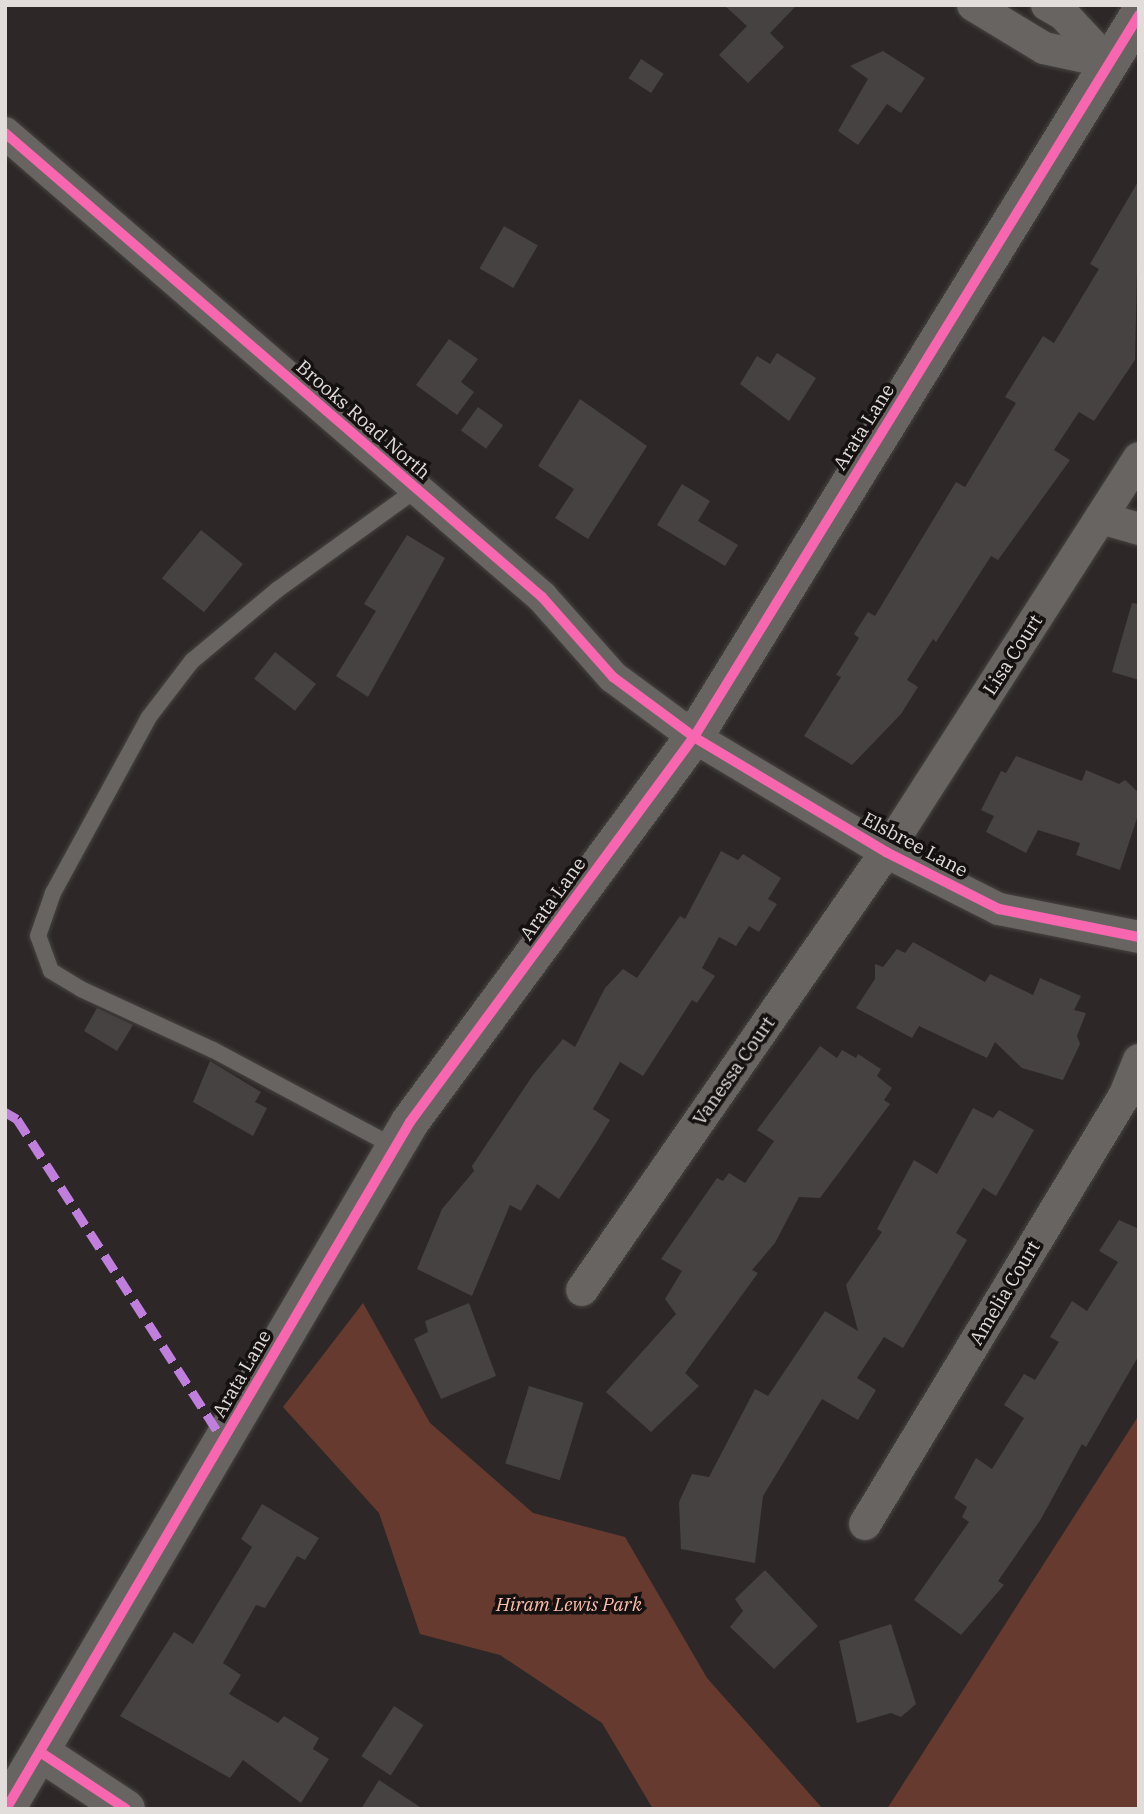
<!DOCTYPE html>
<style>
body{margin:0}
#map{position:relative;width:1144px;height:1814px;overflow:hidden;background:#2d2827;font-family:"IBM Plex Serif",serif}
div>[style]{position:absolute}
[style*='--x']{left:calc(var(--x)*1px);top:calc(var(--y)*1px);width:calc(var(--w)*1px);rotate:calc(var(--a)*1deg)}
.green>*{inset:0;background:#673a30}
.building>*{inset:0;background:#464241;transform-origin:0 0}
.roads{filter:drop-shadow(0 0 2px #464341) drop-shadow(0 0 2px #464341)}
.service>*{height:16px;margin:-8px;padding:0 8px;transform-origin:8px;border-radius:8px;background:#686462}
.minor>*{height:32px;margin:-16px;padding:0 16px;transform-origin:16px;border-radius:16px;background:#686462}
.tertiary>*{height:38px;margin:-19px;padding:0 19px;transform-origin:19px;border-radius:19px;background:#686462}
.quiet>*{height:9px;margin-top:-4.5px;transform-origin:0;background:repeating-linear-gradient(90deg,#c07fdc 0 18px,transparent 0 27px)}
.cycleway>*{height:10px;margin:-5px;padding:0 5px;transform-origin:5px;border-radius:5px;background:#f766af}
span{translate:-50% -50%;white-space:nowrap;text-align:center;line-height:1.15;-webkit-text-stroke:7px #141110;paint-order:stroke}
.street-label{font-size:19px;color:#e2dddb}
.park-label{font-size:19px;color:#febdac;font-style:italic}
.frame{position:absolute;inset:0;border:7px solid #e2dddb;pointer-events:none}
</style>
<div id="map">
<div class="green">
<i style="clip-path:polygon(363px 1303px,430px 1423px,533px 1513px,625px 1537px,707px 1678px,823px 1809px,653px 1809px,602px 1723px,500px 1655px,420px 1634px,379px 1513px,283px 1407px)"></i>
<i style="clip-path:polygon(1139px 1415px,1139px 1809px,887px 1809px)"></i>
</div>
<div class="building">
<i style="clip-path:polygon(724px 5px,797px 5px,770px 33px,784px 47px,748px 83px,719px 55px,747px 26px)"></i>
<i style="clip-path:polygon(883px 51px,925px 78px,901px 113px,887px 104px,858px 145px,838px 131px,868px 79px,850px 66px)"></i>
<i style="left:641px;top:59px;width:27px;height:23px;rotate:33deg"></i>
<i style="clip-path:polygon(1139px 180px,1135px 360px,1094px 421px,1079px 412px,1054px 450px,1070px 460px,998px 560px,991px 556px,936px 642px,933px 639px,907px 680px,918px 687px,901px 714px,852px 765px,804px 736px,841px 677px,836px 675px,859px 638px,854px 634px,868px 612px,875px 616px,956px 482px,965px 487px,1016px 403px,1005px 397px,1043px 336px,1054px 343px,1099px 269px,1090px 264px)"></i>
<i style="left:504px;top:226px;width:39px;height:49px;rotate:30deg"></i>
<i style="clip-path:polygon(449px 339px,478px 359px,461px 382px,474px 392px,457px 415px,416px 385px)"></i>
<i style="clip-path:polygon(777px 353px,816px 378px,789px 421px,740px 384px,757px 356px,770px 364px)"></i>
<i style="clip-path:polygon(580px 399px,647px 446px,588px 539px,555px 518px,574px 489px,538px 466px)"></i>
<i style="left:478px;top:407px;width:31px;height:29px;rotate:36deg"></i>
<i style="clip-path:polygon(682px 484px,710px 501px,698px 521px,738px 545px,725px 566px,657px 525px)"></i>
<i style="left:201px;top:530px;width:54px;height:62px;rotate:39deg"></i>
<i style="clip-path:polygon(407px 535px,445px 558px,368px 697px,336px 676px,376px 611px,364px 604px)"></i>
<i style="clip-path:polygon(1132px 603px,1139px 604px,1139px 680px,1112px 672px)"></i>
<i style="left:275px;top:652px;width:52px;height:34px;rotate:38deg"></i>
<i style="clip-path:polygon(1016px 756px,1082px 781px,1086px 770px,1119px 784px,1125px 780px,1139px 793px,1139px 812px,1120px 870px,1076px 855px,1080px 843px,1038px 830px,1026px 853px,986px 832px,994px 816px,981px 810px,1001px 771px,1006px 773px)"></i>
<i style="clip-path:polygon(721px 851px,738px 860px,743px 854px,781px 878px,768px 899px,777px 904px,759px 932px,749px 926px,736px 946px,719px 937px,702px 968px,715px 976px,697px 1003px,692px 1000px,643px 1076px,620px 1062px,593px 1109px,610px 1120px,596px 1143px,559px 1199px,537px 1184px,521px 1211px,510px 1205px,472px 1296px,417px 1269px,442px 1209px,474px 1171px,472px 1166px,533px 1075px,563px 1039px,575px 1047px,605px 988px,623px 969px,637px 978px,680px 916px,685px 919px)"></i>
<i style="clip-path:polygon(913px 942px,985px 982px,990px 974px,1033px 995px,1040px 978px,1081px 996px,1074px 1010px,1086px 1013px,1077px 1036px,1080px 1044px,1063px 1080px,1022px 1068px,995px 1042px,987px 1058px,919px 1026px,912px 1038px,856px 1008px,875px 979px,875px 964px,883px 967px,897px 949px,905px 953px)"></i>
<i style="clip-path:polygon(97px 1008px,133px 1025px,117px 1051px,84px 1031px)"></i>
<i style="clip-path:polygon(820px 1046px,837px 1058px,842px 1050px,856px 1058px,858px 1054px,881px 1069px,877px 1076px,892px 1088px,884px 1100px,890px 1104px,820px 1198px,799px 1197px,775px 1243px,752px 1270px,758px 1273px,685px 1373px,699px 1386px,651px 1432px,606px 1392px,676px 1314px,665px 1299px,682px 1271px,661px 1259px,717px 1178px,723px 1181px,729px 1173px,745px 1183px,774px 1141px,757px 1130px)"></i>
<i style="clip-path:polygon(210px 1061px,261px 1092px,255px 1102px,267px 1108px,253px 1136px,193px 1102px)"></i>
<i style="clip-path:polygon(973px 1108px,993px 1118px,999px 1110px,1034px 1130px,996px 1196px,983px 1188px,956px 1233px,967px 1240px,903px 1348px,884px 1337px,857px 1378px,876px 1390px,858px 1420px,822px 1399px,763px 1496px,755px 1563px,681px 1549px,679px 1502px,692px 1474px,709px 1477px,755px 1389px,768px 1396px,825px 1311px,858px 1331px,846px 1285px,882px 1232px,877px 1229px,914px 1160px,937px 1174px)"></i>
<i style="clip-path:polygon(1119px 1220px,1139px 1229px,1138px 1357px,1086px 1447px,1082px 1444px,1041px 1519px,998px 1581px,1004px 1585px,961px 1635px,914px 1600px,969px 1522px,962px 1517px,967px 1507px,954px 1498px,976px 1458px,992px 1469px,1024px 1418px,1004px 1405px,1024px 1374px,1035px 1380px,1059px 1342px,1050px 1337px,1072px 1301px,1087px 1311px,1118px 1262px,1099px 1251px)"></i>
<i style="clip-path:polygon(469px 1303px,496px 1376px,441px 1399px,414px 1339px,428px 1332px,425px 1321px)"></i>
<i style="left:529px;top:1386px;width:57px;height:81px;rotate:17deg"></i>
<i style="clip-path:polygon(262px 1504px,319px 1538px,305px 1560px,297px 1556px,265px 1608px,256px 1605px,223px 1663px,241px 1675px,229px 1694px,278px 1723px,284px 1716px,319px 1738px,313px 1749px,329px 1759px,301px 1803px,243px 1760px,230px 1778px,120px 1716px,174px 1632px,193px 1644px,252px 1547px,241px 1539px)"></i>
<i style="clip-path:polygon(765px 1570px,818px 1626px,774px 1669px,730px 1627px,743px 1611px,735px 1599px)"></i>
<i style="clip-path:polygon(891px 1624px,916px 1704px,901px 1717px,891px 1713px,857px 1723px,839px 1641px)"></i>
<i style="left:394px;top:1706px;width:35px;height:60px;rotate:33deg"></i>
<i style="clip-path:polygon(379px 1780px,423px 1809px,361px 1809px)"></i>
</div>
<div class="roads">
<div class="service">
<i style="--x:395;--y:1147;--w:206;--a:-151.9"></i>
<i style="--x:213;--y:1050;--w:145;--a:-155.2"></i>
<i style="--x:81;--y:989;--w:35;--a:-149"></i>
<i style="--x:51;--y:971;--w:37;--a:-110"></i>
<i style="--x:38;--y:936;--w:46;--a:-70.8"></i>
<i style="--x:53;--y:893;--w:200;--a:-61.4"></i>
<i style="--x:149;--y:717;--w:71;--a:-52.5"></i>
<i style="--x:192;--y:661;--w:111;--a:-39.9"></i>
<i style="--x:277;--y:590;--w:173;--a:-35.8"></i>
</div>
<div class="minor">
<i style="--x:973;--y:5;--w:83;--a:31.2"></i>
<i style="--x:1044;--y:48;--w:66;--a:12.3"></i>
<i style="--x:1047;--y:5;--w:20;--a:30"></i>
<i style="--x:1064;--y:15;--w:64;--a:46.9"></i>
<i style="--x:5;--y:133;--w:710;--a:40.83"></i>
<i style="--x:542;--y:597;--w:107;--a:48.4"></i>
<i style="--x:613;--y:677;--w:101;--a:36.5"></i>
<i style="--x:694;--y:737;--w:224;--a:30.9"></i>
<i style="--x:886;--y:852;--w:127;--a:26.8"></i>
<i style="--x:999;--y:909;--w:143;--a:11.3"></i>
<i style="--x:1101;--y:518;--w:40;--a:16"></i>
<i style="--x:582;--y:1290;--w:533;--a:-55.24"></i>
<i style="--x:886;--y:852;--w:468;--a:-57.3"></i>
<i style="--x:865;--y:1524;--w:499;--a:-58.8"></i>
<i style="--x:1124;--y:1097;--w:40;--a:-68"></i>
</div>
<div class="tertiary">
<i style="--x:40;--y:1752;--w:103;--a:33.5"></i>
<i style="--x:6;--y:1809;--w:797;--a:-59.54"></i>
<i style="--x:410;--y:1122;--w:478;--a:-53.6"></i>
<i style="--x:694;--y:737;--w:848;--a:-58.35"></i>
</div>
</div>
<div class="quiet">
<i style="--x:5;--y:1112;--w:14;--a:30"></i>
<i style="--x:17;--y:1119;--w:381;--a:57.3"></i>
</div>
<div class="cycleway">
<i style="--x:5;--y:133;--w:710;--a:40.83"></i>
<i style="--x:542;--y:597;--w:107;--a:48.4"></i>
<i style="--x:613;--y:677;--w:101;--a:36.5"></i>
<i style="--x:694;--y:737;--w:224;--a:30.9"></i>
<i style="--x:886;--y:852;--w:127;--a:26.8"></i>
<i style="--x:999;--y:909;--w:143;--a:11.3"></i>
<i style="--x:40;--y:1752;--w:103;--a:33.5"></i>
<i style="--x:6;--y:1809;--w:797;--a:-59.54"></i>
<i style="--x:410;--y:1122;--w:478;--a:-53.6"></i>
<i style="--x:694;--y:737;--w:848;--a:-58.35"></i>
</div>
<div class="street-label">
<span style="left:363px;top:420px;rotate:41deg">Brooks Road North</span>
<span style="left:864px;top:427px;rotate:-58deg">Arata Lane</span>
<span style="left:1013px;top:655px;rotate:-57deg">Lisa Court</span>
<span style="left:915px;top:845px;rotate:28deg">Elsbree Lane</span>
<span style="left:553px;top:899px;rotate:-54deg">Arata Lane</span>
<span style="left:734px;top:1071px;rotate:-55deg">Vanessa Court</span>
<span style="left:1005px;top:1293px;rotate:-59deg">Amelia Court</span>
<span style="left:242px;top:1374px;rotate:-60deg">Arata Lane</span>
</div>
<div class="park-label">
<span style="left:569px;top:1605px">Hiram Lewis Park</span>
</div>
<div class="frame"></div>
</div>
